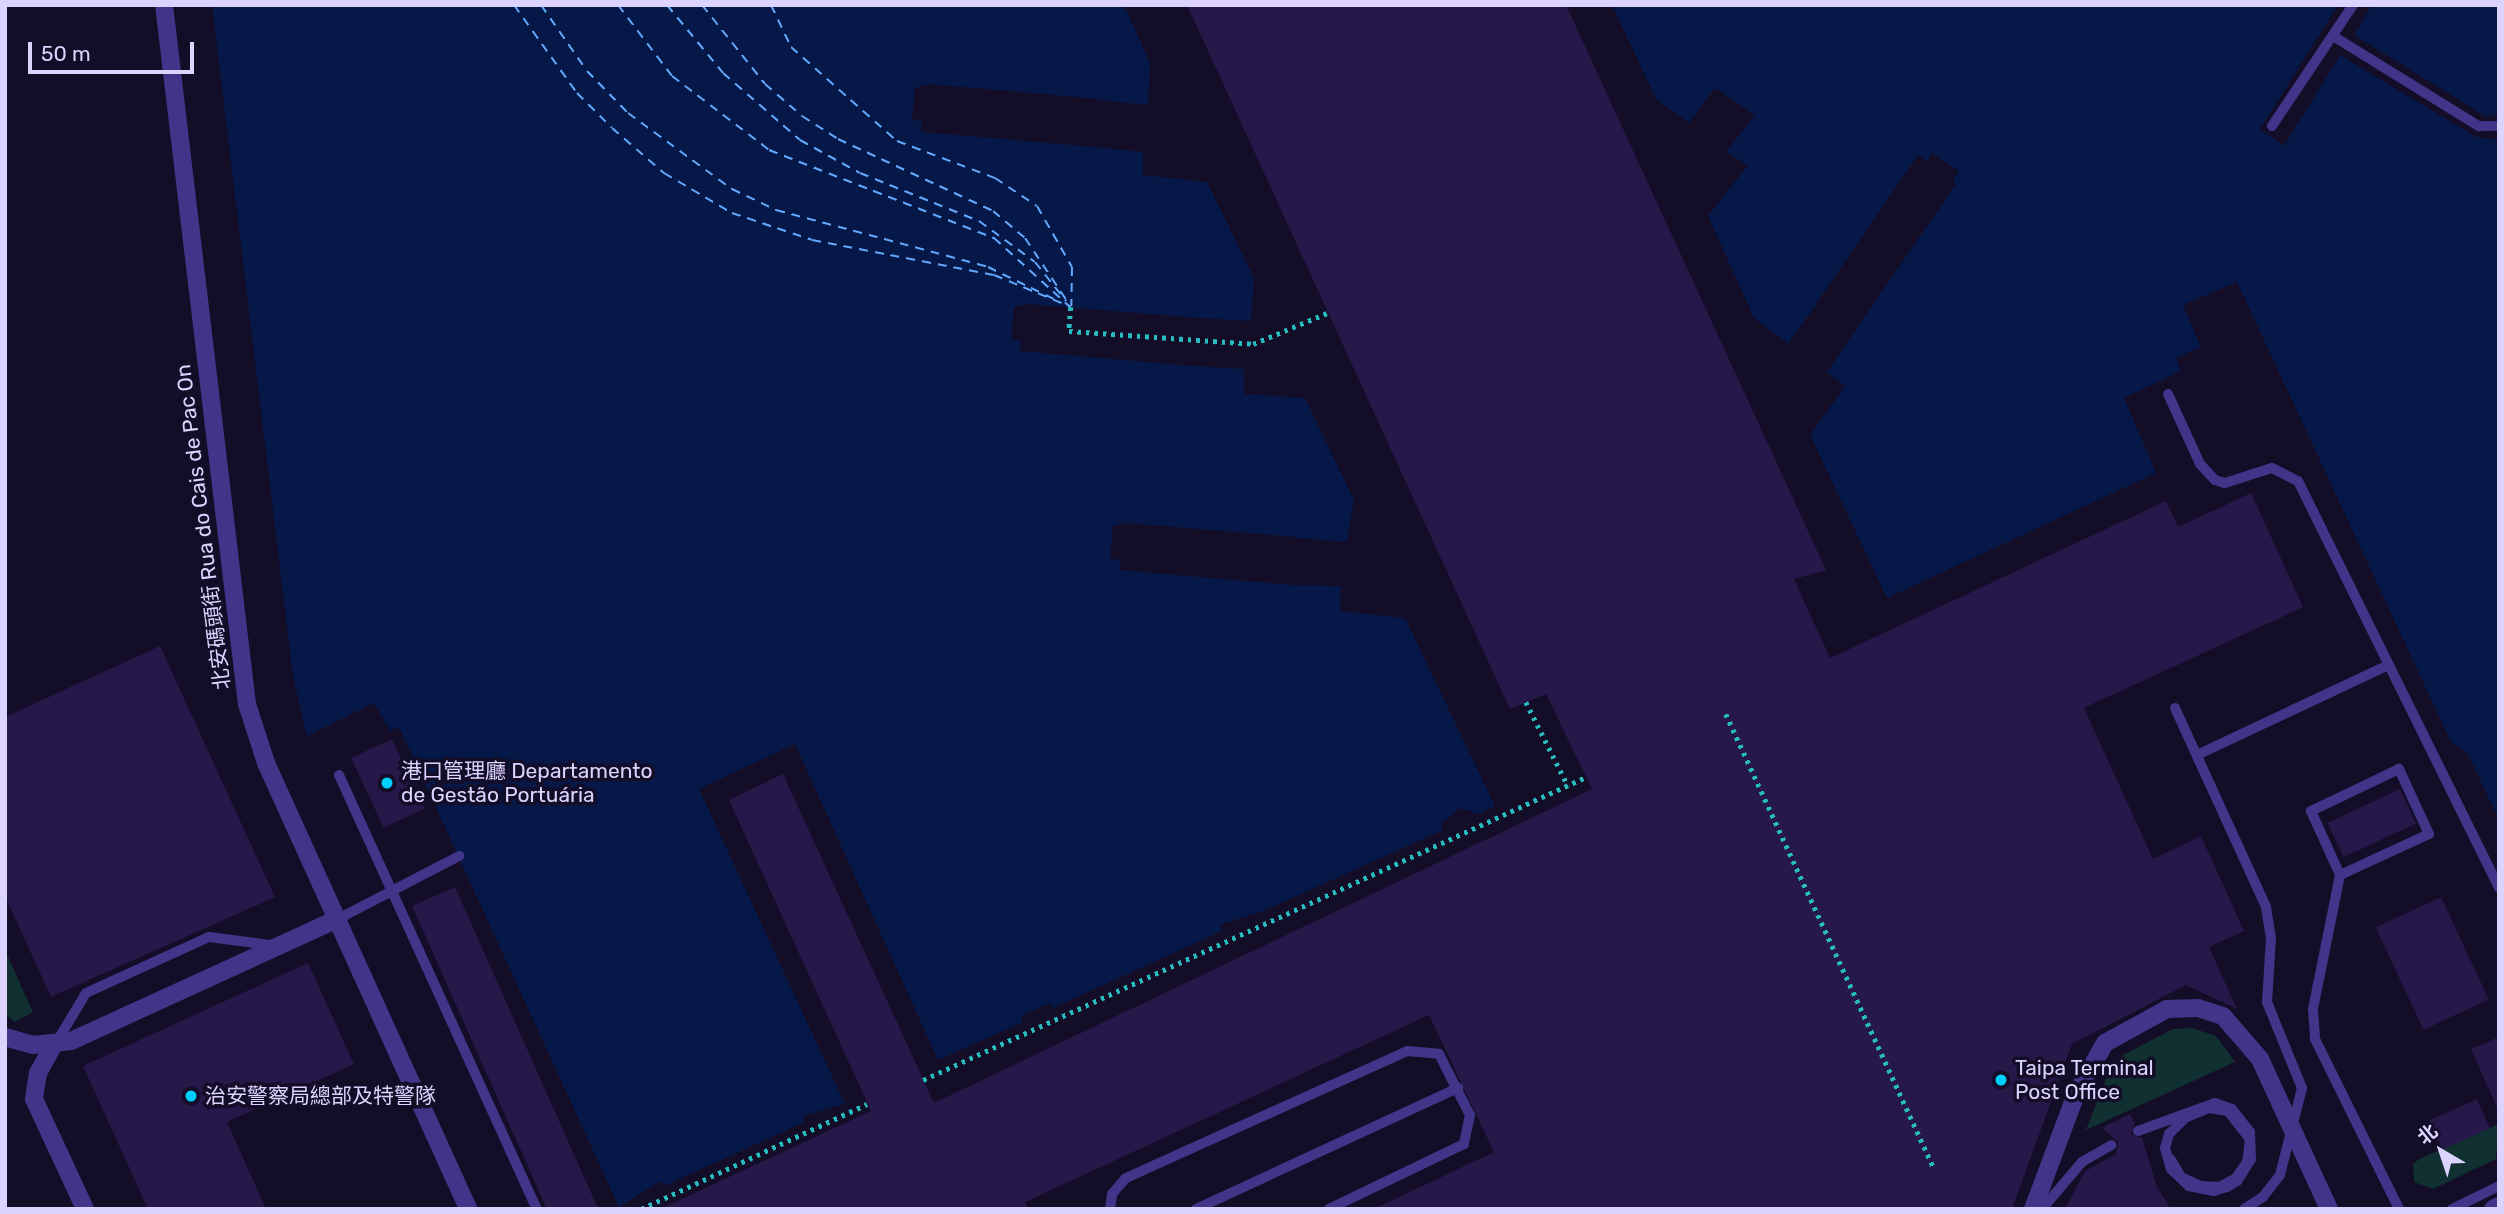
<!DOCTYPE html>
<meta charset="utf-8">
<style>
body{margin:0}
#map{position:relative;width:2504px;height:1214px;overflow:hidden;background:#140d27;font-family:Rubik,"Noto Sans SC",sans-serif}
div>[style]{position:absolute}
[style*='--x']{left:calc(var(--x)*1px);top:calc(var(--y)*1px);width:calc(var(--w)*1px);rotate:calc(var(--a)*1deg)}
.green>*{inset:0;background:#103031}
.water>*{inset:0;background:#061847}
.pier>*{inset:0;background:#140d27}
.ferry>*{height:2px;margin-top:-1px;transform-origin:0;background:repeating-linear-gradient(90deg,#61a8ff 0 9px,transparent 0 16px)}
.building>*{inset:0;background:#261849;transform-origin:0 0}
.path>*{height:4.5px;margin-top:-2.25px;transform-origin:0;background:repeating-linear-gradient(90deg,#26bcc0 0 3.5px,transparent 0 8.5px)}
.service>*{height:10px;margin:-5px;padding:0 5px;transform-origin:5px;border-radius:5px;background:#403589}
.minor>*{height:18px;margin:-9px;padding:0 9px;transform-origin:9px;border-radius:9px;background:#403589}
.minor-bridge>*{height:18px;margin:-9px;padding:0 9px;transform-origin:9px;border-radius:9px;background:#403589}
.dots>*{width:19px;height:19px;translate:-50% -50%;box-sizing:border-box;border:4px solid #140d27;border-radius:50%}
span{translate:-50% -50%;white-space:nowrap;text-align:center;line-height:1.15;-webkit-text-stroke:7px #140d27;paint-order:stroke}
.street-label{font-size:21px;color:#dcd3ff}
.poi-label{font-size:21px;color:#dcd3ff}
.left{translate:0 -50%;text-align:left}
.frame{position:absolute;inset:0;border:7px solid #dcd3ff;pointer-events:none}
.north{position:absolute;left:2406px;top:1116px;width:70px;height:70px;-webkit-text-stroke:5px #140d27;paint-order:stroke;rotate:321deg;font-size:19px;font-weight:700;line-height:28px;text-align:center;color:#dcd3ff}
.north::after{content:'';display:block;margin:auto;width:24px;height:32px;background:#dcd3ff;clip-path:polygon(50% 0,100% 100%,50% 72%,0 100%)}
.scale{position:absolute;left:28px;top:42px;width:166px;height:32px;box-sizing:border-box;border:4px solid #dcd3ff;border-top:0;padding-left:9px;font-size:21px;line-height:24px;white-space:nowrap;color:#dcd3ff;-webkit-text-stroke:5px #140d27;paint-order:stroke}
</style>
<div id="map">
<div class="green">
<i style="clip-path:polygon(5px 950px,33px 1012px,15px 1022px,5px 1014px)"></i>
<i style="clip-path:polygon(2192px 1028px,2216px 1036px,2235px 1062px,2086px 1130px,2108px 1074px,2123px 1055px,2173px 1029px)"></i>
<i style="clip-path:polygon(2499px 1124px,2496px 1159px,2433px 1189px,2414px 1182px,2413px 1164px,2419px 1159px)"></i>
</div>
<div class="water">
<i style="clip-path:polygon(212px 5px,1124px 5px,1150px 63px,1148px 105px,1100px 100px,1095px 147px,1143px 152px,1143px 175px,1207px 182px,1254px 278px,1251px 321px,1199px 318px,1194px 366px,1244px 369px,1244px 394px,1305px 398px,1354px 500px,1347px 542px,1297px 538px,1293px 585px,1341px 586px,1340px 611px,1405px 618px,1495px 806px,1479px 814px,1460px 808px,1441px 824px,1443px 830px,1261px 912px,1221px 924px,1222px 931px,1053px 1008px,1050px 1003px,1021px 1016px,1023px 1022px,938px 1060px,795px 744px,699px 789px,845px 1104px,803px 1116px,805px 1122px,664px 1186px,661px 1181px,619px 1207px,399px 727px,390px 731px,374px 703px,307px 736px,293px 676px)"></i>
<i style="clip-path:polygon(1612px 5px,2499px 5px,2499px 820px,2467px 752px,2451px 742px,2237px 282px,2183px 305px,2201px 347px,2176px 358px,2181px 371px,2124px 398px,2156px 473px,1887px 598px,1810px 435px,1845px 386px,1827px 372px,1854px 332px,1816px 305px,1788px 344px,1754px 318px,1708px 216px,1748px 165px,1726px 152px,1755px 115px,1715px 88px,1689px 123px,1656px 99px)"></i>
</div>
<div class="pier">
<i style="clip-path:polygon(2338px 5px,2372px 5px,2354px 35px,2485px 116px,2499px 115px,2499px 140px,2476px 137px,2340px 55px,2284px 146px,2260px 129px)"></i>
<i style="clip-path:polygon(928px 84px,1100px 99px,1095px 147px,921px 132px,922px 121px,912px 120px,915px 88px)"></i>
<i style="clip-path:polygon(1932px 153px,1959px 171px,1952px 182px,1956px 184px,1854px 332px,1816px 304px,1918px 155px,1927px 161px)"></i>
<i style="clip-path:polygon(1027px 304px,1199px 318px,1194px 366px,1020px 351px,1021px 340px,1011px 339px,1014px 307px)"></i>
<i style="clip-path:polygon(1126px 523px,1297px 537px,1293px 585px,1119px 570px,1120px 560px,1110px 558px,1113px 526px)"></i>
</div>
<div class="ferry">
<i style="--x:514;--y:5;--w:108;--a:54.4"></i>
<i style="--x:577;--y:93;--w:49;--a:45"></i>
<i style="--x:612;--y:128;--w:69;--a:40.9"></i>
<i style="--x:664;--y:173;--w:79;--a:30.5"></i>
<i style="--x:732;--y:213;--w:84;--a:18.6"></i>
<i style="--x:812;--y:240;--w:185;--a:10.9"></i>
<i style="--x:994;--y:275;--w:83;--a:22.6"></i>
<i style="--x:541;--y:5;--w:80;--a:55.1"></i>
<i style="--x:587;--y:71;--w:59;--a:45.7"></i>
<i style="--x:628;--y:113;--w:129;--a:36.2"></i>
<i style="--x:732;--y:189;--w:49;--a:25.5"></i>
<i style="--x:776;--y:210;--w:220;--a:15"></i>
<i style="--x:988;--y:267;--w:73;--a:25.9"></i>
<i style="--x:618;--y:5;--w:89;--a:52.7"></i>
<i style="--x:672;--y:76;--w:122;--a:37.3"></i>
<i style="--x:769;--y:150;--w:242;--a:21.4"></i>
<i style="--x:994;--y:238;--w:103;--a:42.2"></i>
<i style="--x:667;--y:5;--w:88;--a:50.5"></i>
<i style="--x:723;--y:73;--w:102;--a:41"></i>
<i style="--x:800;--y:140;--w:68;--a:28.8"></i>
<i style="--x:860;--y:173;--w:128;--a:22"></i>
<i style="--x:979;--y:221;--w:69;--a:36.2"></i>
<i style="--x:1035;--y:262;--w:50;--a:51.5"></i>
<i style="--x:702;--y:5;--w:101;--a:51.4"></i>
<i style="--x:765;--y:84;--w:49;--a:40.9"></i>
<i style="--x:802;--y:116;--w:43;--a:32.6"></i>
<i style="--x:838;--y:139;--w:171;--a:24.9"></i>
<i style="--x:993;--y:211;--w:42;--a:40.2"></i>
<i style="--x:1025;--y:238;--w:79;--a:56.3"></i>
<i style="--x:771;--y:5;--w:47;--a:64.5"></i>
<i style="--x:791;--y:47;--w:142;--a:41.6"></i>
<i style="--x:897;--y:141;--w:105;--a:20.7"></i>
<i style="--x:995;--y:178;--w:50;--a:33.7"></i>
<i style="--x:1037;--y:206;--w:70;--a:60.2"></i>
<i style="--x:1072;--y:267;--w:39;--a:91"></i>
</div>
<div class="building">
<i style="clip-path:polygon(1187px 5px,1566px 5px,1826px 570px,1794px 579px,1830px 658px,2166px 501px,2178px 527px,2251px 493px,2303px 607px,2084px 708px,2153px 859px,2201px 836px,2244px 931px,2209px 947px,2237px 1009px,2186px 985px,2072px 1044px,2012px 1209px,1374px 1209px,1494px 1152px,1429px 1015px,1025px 1202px,1028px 1209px,660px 1209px,871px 1111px,729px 800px,783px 774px,934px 1103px,1592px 789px,1546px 694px,1510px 709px)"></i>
<i style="clip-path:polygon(160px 646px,275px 897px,51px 997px,5px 896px,5px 717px)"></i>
<i style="left:392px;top:739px;width:77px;height:45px;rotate:65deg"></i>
<i style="left:2400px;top:789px;width:38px;height:80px;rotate:65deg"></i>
<i style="left:455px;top:887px;width:354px;height:47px;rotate:66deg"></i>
<i style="left:2441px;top:897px;width:113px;height:72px;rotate:65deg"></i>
<i style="clip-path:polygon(308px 963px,354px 1064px,227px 1122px,266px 1209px,148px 1209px,83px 1066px)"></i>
<i style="clip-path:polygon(2499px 1037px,2499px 1112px,2471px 1049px)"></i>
<i style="left:2477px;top:1099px;width:32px;height:52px;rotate:66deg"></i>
<i style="clip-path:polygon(2130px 1114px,2135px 1124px,2131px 1134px,2142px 1138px,2157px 1187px,2171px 1209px,2065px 1209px,2085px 1171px,2116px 1154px,2118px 1142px,2102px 1128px)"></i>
</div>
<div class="path">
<i style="--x:1071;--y:307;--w:24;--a:95"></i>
<i style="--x:1069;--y:331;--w:184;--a:4"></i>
<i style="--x:1253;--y:344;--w:80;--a:-22.7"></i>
<i style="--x:1526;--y:702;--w:94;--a:63.4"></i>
<i style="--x:1726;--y:714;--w:497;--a:65.4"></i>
<i style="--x:923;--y:1080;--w:729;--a:-24.56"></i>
<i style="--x:641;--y:1209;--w:249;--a:-24.9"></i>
</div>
<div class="service">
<i style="--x:2333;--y:36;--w:172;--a:31.7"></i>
<i style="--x:2479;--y:126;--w:20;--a:0"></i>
<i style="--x:2272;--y:126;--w:146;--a:-56.2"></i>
<i style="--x:2168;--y:394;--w:77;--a:65.4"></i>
<i style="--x:2200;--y:464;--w:22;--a:47"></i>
<i style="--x:2215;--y:480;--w:10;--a:17"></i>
<i style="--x:2225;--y:483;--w:49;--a:-17.7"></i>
<i style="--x:2272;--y:468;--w:29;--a:27"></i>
<i style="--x:2298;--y:481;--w:454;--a:63.7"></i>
<i style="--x:2175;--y:708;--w:219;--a:65.4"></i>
<i style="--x:2266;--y:907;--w:30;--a:81"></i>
<i style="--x:2271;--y:937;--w:65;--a:93.5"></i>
<i style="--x:2267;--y:1002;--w:93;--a:67.9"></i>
<i style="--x:2302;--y:1088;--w:90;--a:104.2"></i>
<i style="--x:2280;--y:1175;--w:28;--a:128"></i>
<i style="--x:2263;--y:1197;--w:22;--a:148"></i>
<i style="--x:2197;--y:755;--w:211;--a:-25.2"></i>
<i style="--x:339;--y:775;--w:477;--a:65.5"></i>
<i style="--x:2340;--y:875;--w:98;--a:-24.7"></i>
<i style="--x:2429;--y:834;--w:72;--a:-114.8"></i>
<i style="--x:2399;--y:769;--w:98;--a:154.5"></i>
<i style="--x:2311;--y:811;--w:70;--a:65.6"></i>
<i style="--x:2340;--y:875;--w:137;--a:101.4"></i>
<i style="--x:2313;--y:1009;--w:30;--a:86"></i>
<i style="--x:2315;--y:1039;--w:190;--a:63.7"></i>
<i style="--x:336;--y:920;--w:139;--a:-27.5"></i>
<i style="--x:56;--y:1043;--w:58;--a:-59"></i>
<i style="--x:86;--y:993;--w:135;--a:-24.5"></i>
<i style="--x:209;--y:937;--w:63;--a:7.4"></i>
<i style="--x:2138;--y:1131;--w:82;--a:-20"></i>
<i style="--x:2215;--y:1103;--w:18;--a:19"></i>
<i style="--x:2232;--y:1109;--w:29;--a:52"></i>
<i style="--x:2250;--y:1132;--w:27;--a:88"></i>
<i style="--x:2251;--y:1159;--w:26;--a:122"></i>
<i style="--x:2237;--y:1181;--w:12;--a:149"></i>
<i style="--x:2227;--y:1187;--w:14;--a:163"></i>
<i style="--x:2214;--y:1191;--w:25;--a:-169"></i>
<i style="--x:2189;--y:1186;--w:25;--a:-137"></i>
<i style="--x:2171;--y:1169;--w:22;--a:-106"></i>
<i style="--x:2165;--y:1148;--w:15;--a:-74"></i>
<i style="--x:2169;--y:1134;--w:23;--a:-45"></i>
<i style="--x:2185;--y:1118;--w:26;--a:-23"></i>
<i style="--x:2209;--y:1108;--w:19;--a:9"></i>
<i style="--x:2228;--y:1111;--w:36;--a:52"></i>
<i style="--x:2250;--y:1139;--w:23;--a:97"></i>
<i style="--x:2247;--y:1162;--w:19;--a:125"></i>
<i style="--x:2236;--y:1178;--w:18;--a:151"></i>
<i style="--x:2220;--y:1187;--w:19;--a:-177"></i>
<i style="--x:2201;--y:1186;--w:22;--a:-156"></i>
<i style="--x:2181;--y:1177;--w:20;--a:-120"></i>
<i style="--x:1110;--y:1209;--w:15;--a:-82"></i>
<i style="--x:1112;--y:1194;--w:21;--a:-49"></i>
<i style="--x:1126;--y:1178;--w:308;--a:-24.3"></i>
<i style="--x:1407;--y:1051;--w:32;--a:5"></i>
<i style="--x:1439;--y:1054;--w:68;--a:63.1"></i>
<i style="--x:1470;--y:1115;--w:30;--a:102"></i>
<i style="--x:1464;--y:1144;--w:150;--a:154.3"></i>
<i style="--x:1196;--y:1209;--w:289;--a:-24.8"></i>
<i style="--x:2042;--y:1209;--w:62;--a:-49.6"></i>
<i style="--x:2082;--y:1162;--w:34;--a:-30"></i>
<i style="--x:2452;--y:1209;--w:52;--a:-26.1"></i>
</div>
<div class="minor">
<i style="--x:164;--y:5;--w:704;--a:83.23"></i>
<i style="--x:247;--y:704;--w:62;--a:72.1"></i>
<i style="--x:266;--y:763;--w:490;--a:65.6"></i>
<i style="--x:5;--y:1037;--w:29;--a:16"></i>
<i style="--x:33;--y:1045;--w:38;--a:-6"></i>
<i style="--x:71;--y:1041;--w:290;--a:-24.6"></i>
<i style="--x:53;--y:1046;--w:31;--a:119"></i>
<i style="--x:38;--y:1073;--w:26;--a:99"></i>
<i style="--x:34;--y:1099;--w:121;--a:65.1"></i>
<i style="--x:2493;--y:1209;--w:7;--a:-27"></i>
</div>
<div class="minor-bridge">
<i style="--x:2033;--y:1209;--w:123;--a:-69.5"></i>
<i style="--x:2076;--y:1094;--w:59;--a:-60.4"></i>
<i style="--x:2105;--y:1043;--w:71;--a:-28.7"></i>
<i style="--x:2167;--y:1009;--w:31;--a:-2"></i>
<i style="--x:2198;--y:1008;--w:26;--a:18"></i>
<i style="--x:2223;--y:1016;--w:57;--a:49.3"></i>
<i style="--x:2260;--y:1059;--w:165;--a:65.3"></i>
</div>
<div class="dots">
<i style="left:387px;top:783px;background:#00cefe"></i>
<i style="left:2001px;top:1080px;background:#00cefe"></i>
<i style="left:191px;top:1096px;background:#00cefe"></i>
</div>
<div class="street-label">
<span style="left:203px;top:527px;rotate:-97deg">北安碼頭街 Rua do Cais de Pac On</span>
</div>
<div class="poi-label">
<span class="left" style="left:401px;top:783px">港口管理廳 Departamento<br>de Gestão Portuária</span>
<span class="left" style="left:2015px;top:1080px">Taipa Terminal<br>Post Office</span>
<span class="left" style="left:205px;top:1096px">治安警察局總部及特警隊</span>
</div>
<div class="frame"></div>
<div class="north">北</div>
<div class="scale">50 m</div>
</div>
